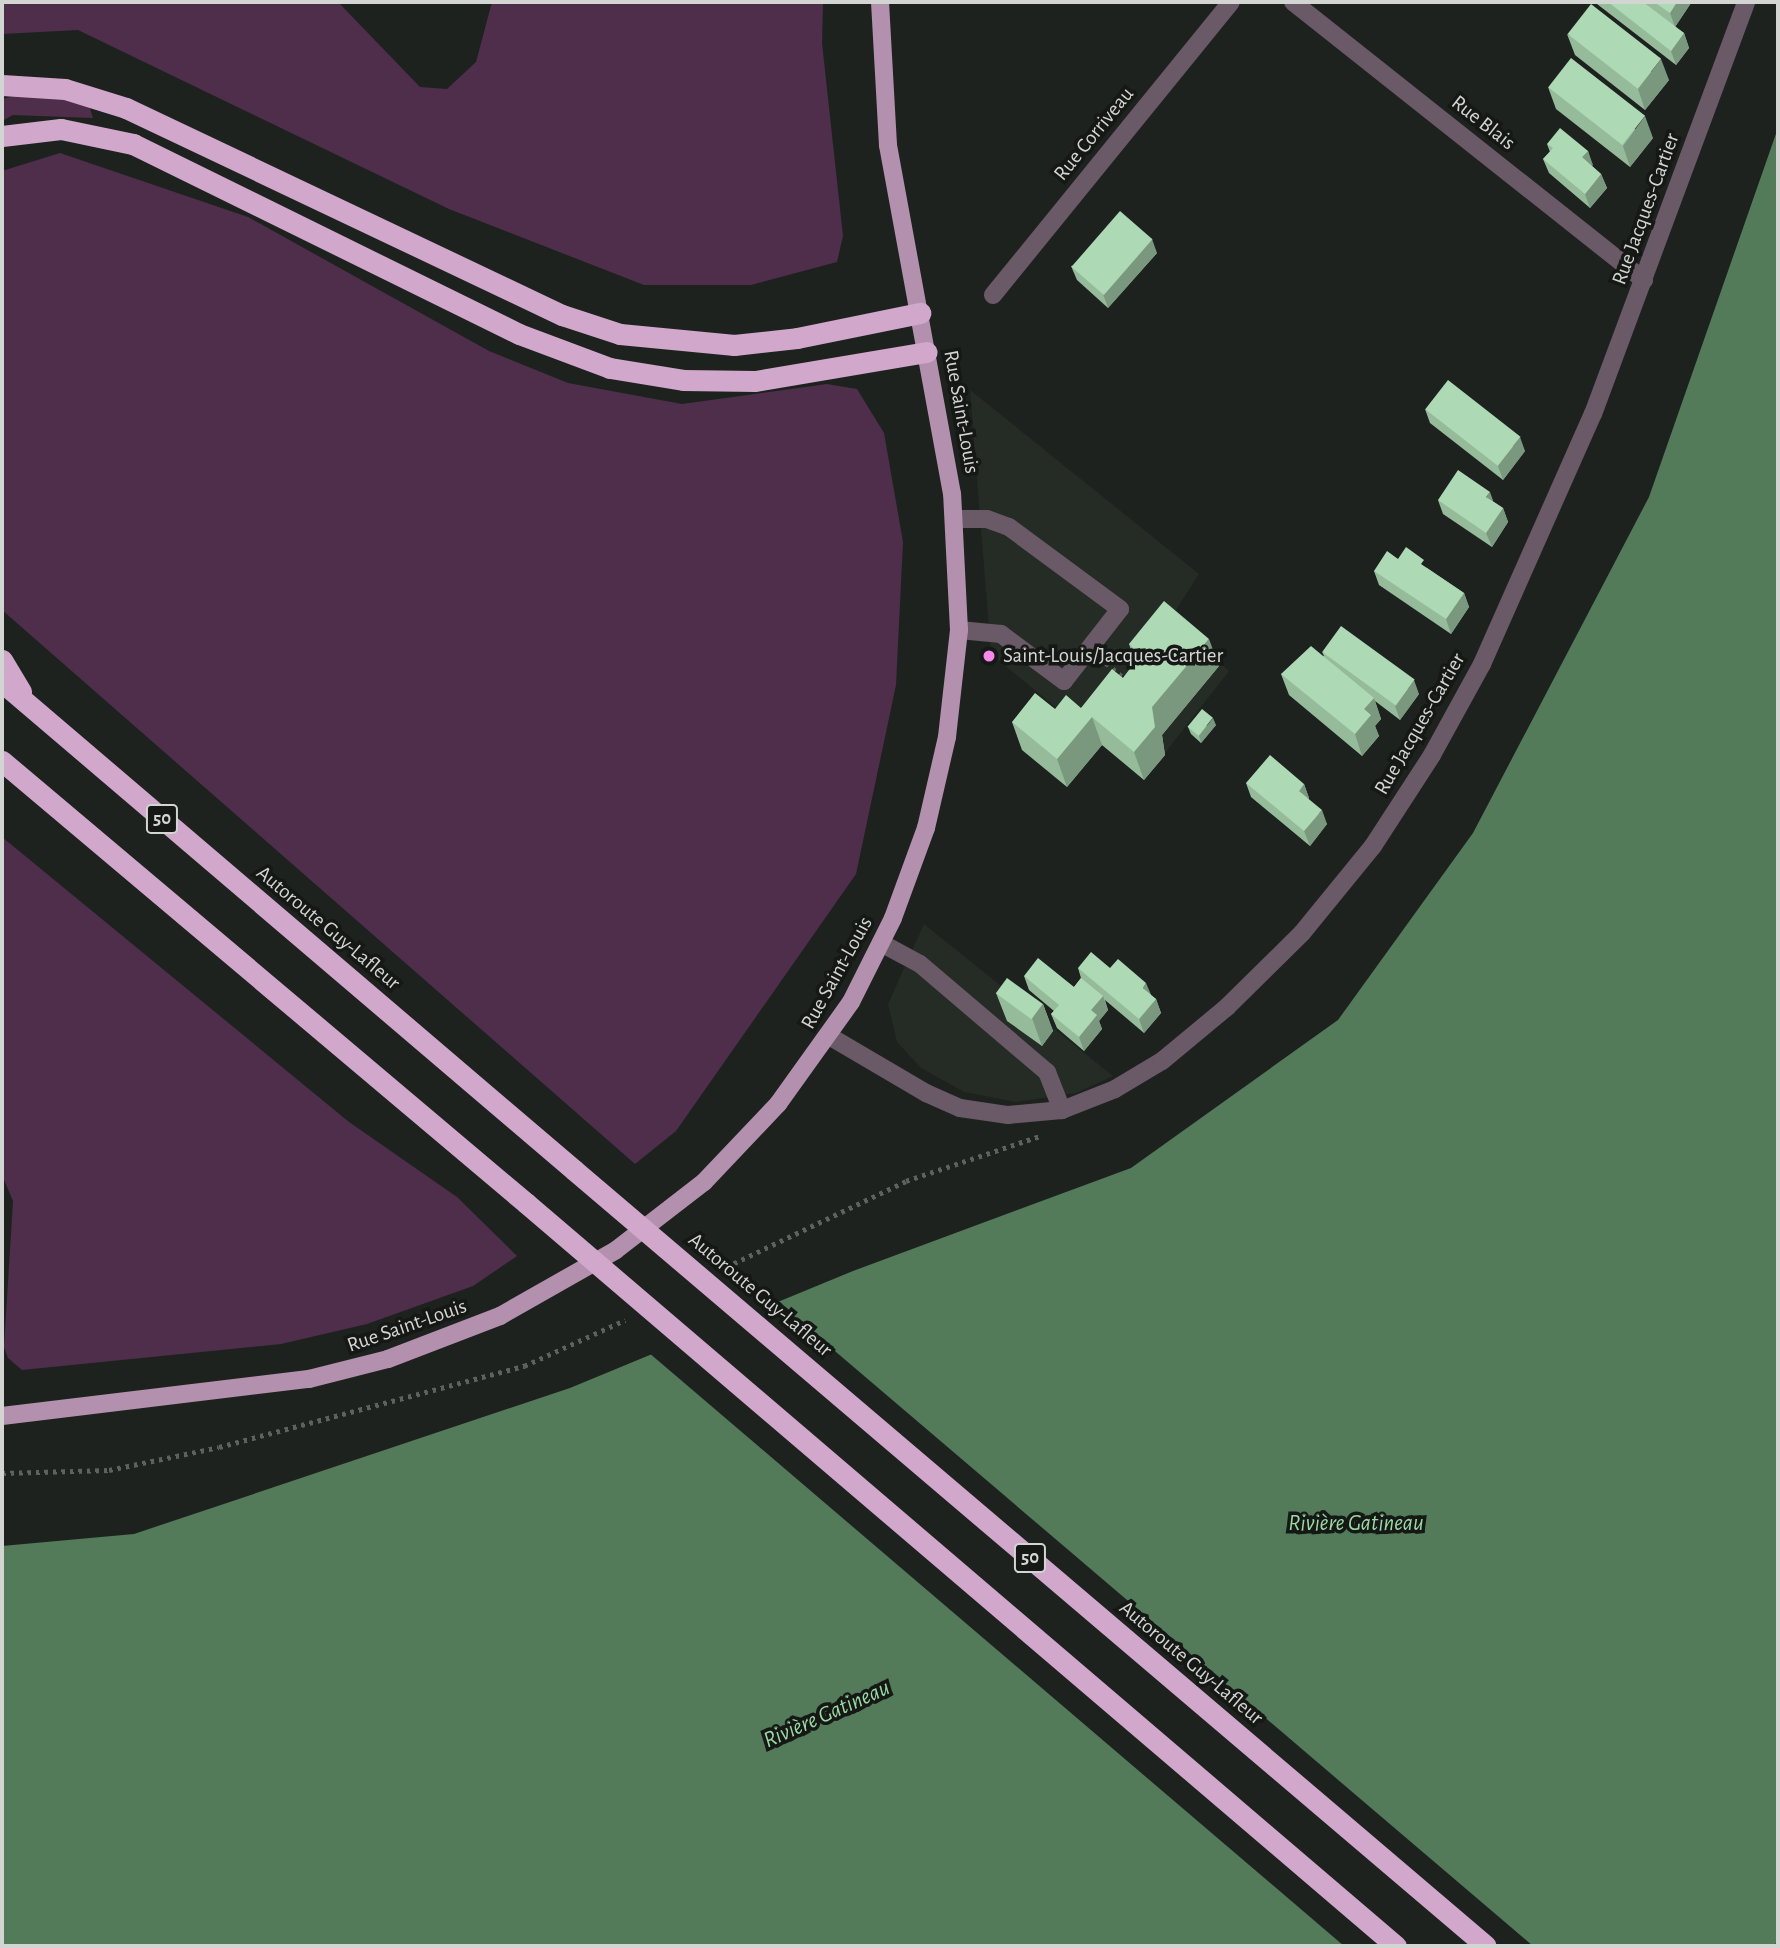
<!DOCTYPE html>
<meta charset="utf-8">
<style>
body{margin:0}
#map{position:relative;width:1780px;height:1948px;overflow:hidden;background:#1e221f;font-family:"Alegreya Sans",sans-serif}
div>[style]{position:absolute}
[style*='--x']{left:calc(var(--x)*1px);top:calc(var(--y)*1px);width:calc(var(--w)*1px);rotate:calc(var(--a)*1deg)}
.built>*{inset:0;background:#242c25}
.green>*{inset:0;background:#4e2e4a}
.water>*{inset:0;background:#537b5a}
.pier>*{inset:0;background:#1e221f}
.path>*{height:4.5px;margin-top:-2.25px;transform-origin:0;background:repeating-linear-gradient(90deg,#5e625f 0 3.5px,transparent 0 8.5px)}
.minor>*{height:18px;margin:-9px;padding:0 9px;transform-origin:9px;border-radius:9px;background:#6a5967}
.major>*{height:18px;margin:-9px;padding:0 9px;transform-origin:9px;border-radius:9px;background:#b391ae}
.highway>*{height:21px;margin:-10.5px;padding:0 10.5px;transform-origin:10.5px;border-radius:10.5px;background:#d1a7cb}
.highway-bridge>*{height:21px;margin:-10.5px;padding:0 10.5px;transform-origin:10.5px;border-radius:10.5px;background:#d1a7cb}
.wall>*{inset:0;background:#95bb9b}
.shaded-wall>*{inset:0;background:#79987e}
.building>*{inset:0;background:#add9b4;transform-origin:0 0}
.dots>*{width:19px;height:19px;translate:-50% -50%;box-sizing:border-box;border:4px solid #151815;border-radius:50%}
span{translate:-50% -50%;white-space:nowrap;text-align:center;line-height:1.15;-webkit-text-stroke:7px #151815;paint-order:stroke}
.shield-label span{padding:2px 5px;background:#151815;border:2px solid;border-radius:5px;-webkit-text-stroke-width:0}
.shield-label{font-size:19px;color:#d3d5d3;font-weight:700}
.street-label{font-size:21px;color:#d3d5d3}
.poi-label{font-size:21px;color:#d3d5d3}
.left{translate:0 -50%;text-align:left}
.water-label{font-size:23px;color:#9ad9a4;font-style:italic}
.frame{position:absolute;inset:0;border:4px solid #d3d5d3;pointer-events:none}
</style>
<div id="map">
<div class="built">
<i style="clip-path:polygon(970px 390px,1199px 574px,1170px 619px,1229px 671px,1144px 780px,991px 654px)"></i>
<i style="clip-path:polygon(924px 924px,1113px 1076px,1076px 1093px,1016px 1102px,964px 1092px,921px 1068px,897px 1042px,888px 1004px)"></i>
</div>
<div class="green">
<i style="clip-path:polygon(2px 2px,338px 2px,420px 87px,447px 89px,476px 62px,492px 2px,823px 2px,822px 43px,843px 236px,837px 262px,751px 285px,644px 285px,449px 209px,78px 30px,2px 34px)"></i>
<i style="clip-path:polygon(35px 91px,89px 105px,93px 118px,13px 115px,2px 121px,2px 99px)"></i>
<i style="clip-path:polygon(60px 153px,248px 217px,489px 351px,568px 383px,682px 404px,827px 384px,857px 389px,884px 433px,903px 542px,896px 685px,856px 874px,676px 1131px,635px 1164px,2px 610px,2px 171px)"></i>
<i style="clip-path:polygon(2px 837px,349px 1122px,457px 1197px,517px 1256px,473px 1286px,367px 1324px,281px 1344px,22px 1370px,8px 1358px,4px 1347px,13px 1201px,2px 1175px)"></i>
</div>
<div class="water">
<i style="clip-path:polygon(1778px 128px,1778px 1942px,1772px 1946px,2px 1946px,2px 1546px,134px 1534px,570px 1388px,853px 1271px,1131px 1168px,1338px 1020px,1473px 833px,1649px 497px)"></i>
</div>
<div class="pier">
<i style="clip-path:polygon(775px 1300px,1533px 1946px,1344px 1946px,648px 1352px)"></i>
</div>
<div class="path">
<i style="--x:1106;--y:663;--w:26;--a:40"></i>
<i style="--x:726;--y:1267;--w:199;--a:-25.5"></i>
<i style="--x:906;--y:1181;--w:141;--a:-18.6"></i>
<i style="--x:2;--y:1473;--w:107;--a:-1.6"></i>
<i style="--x:109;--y:1470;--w:112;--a:-11.8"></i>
<i style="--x:219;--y:1447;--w:316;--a:-14.9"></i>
<i style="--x:524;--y:1366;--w:111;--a:-24.5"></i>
</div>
<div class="minor">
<i style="--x:1293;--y:2;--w:448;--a:38.4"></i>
<i style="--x:993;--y:295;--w:377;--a:-50.9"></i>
<i style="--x:955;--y:519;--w:32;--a:0"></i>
<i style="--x:987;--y:519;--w:23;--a:20"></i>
<i style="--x:1009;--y:527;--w:138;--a:36.5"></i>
<i style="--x:1120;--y:609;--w:91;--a:127.9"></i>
<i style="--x:1064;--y:681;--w:79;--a:-143.3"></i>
<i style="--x:1001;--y:634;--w:42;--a:-174.6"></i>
<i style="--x:881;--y:943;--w:44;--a:28.3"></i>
<i style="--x:920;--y:964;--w:167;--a:40.4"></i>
<i style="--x:1047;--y:1072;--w:41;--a:68.5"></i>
<i style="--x:829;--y:1036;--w:113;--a:30.4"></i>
<i style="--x:926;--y:1093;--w:37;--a:24"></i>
<i style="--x:960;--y:1108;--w:49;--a:8.3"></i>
<i style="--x:1008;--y:1115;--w:54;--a:-5.3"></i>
<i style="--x:1062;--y:1110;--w:57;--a:-21.6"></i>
<i style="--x:1115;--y:1089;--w:55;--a:-30.8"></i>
<i style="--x:1162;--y:1061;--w:85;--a:-39.7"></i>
<i style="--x:1227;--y:1007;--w:105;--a:-44.6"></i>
<i style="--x:1302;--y:933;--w:112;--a:-50.8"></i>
<i style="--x:1373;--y:846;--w:108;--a:-57"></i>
<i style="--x:1432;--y:755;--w:104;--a:-61.2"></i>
<i style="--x:1482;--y:664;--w:274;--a:-66.1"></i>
<i style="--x:1593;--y:414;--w:439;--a:-69.6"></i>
</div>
<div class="major">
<i style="--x:2;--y:1416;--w:309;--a:-6.9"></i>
<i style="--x:309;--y:1379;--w:81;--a:-14.2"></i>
<i style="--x:388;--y:1359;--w:120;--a:-21"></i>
<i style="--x:500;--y:1316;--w:133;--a:-29.6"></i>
<i style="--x:616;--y:1250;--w:111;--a:-37.7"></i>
<i style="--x:704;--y:1182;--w:108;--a:-46.5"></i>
<i style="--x:778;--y:1104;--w:125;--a:-54.4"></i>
<i style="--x:851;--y:1002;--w:94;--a:-63.4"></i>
<i style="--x:893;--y:918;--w:96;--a:-69.9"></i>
<i style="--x:926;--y:828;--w:93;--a:-77"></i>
<i style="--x:947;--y:737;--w:108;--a:-83.6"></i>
<i style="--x:959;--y:630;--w:136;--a:-92.9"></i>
<i style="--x:952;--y:494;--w:355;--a:-100.4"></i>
<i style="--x:888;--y:145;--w:143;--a:-93.2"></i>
</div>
<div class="highway">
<i style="--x:2;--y:85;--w:63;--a:3.6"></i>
<i style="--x:65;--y:89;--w:64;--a:17.3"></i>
<i style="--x:126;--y:108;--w:483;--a:25.4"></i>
<i style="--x:562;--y:315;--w:61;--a:18.1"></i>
<i style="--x:620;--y:334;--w:115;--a:5.5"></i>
<i style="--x:734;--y:345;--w:63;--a:-6.3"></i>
<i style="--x:797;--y:338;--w:126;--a:-11.5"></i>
<i style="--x:2;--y:136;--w:59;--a:-6.8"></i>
<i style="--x:61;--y:129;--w:74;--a:11.8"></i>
<i style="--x:133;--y:144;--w:430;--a:26.2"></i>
<i style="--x:519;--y:334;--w:97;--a:20.5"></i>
<i style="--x:610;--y:368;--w:74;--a:9.3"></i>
<i style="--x:683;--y:380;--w:72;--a:0.8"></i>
<i style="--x:755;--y:381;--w:174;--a:-9.6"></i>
<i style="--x:2;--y:660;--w:37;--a:59"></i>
<i style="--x:2;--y:682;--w:752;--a:40.47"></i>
<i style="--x:2;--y:761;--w:686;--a:40.15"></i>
</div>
<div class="highway-bridge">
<i style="--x:574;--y:1170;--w:1197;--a:40.39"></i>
<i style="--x:526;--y:1203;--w:1144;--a:40.5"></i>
</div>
<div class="wall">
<i style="clip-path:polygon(1597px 2px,1691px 2px,1691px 3px,1675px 27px,1684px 33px,1689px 48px,1676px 65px,1597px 4px)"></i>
<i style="clip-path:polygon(1567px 34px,1669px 80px,1645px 110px,1575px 55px)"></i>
<i style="clip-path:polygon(1548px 87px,1653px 138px,1630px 167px,1556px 109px)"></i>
<i style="clip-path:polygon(1547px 144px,1588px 151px,1592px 166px,1601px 174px,1607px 188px,1590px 208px,1549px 173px,1543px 159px,1550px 152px)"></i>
<i style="clip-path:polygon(1157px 253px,1108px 308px,1077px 280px,1071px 266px)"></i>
<i style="clip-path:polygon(1425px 409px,1525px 451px,1503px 480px,1430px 423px)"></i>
<i style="clip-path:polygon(1438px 500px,1494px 502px,1503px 508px,1508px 522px,1492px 547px,1443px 514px)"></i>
<i style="clip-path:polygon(1398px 559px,1427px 568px,1464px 593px,1469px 607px,1451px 634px,1379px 585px,1374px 571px)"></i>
<i style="clip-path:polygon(1129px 644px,1219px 666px,1162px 735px,1165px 755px,1144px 780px,1102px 745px,1067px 787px,1022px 750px,1012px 722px,1055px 709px,1081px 708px,1123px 678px,1135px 662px)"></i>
<i style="clip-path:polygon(1322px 652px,1419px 694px,1400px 720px,1375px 701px,1381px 719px,1375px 726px,1379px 736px,1362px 756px,1289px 695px,1281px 674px,1324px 656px)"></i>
<i style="clip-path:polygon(1216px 725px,1201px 743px,1191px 734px,1188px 727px)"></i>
<i style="clip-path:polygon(1246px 783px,1304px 784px,1309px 798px,1308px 799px,1327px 824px,1310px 846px,1251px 797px)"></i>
<i style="clip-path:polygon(1078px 968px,1110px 968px,1156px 999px,1161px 1013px,1144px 1033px,1105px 1000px,1108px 1010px,1099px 1021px,1102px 1029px,1084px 1051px,1057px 1028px,1051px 1014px,1054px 1011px,1029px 990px,1024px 976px,1074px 987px,1081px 978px)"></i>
<i style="clip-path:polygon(996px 993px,1043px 1004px,1053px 1031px,1042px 1046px,1007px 1021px)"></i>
</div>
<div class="shaded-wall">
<i style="clip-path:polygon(1677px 2px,1691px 2px,1691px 3px,1675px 27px,1670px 13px)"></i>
<i style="clip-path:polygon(1684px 33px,1689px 48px,1676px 65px,1671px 51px)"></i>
<i style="clip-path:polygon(1661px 59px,1669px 80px,1645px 110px,1638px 89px)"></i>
<i style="clip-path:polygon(1645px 116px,1653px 138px,1630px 167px,1623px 146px)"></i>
<i style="clip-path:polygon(1588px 151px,1593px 165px,1587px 172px,1582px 157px)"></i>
<i style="clip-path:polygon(1601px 174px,1607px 188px,1590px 208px,1585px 194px)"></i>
<i style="clip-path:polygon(1152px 239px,1157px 253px,1108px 308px,1103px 294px)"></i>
<i style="clip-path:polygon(1520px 437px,1525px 451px,1503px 480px,1498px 466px)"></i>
<i style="clip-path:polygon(1490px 492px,1495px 506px,1486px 497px)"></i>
<i style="clip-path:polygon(1503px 508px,1508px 522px,1492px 547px,1486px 533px)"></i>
<i style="clip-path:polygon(1464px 593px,1469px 607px,1451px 634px,1446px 619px)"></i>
<i style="clip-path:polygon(1209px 639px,1219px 666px,1162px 735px,1165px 755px,1144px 780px,1134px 752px,1152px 707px)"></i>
<i style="clip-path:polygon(1414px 680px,1419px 694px,1400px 720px,1395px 706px)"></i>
<i style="clip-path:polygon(1374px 698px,1381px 719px,1375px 726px,1379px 736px,1362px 756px,1355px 734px,1364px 709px)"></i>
<i style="clip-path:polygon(1092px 717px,1102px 745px,1067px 787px,1057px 759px)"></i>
<i style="clip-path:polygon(1213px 718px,1216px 725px,1201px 743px,1199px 736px)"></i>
<i style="clip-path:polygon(1304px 784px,1309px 798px,1304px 805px,1299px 791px)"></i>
<i style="clip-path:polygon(1322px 810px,1327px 824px,1310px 846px,1304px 831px)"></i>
<i style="clip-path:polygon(1146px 983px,1152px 997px,1143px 988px)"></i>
<i style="clip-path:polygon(1103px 996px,1108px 1010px,1099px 1021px,1102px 1029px,1084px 1051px,1079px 1037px,1091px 1010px)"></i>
<i style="clip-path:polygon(1156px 999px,1161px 1013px,1144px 1033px,1139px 1019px)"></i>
<i style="clip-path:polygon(1043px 1004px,1053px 1031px,1042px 1046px,1032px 1018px)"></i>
</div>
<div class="building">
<i style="clip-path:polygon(1608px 2px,1643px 2px,1684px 33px,1671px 51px)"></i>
<i style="clip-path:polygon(1654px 2px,1677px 2px,1670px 13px)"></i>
<i style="left:1591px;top:4px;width:89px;height:38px;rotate:38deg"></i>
<i style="left:1571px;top:58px;width:94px;height:37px;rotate:38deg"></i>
<i style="clip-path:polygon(1560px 128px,1588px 151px,1582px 157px,1601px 174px,1585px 194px,1543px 159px,1553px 148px,1547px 144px)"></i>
<i style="left:1120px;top:211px;width:43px;height:74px;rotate:41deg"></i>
<i style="left:1448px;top:380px;width:92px;height:37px;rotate:38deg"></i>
<i style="clip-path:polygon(1458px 470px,1490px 492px,1486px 497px,1503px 508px,1486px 533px,1438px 500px)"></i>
<i style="clip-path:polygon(1406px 547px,1424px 560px,1421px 564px,1464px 593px,1446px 619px,1374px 571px,1387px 551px,1398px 559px)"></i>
<i style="clip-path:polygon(1164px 601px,1209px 639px,1152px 707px,1155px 727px,1134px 752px,1092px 717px,1057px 759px,1012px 722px,1035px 693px,1055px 709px,1066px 695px,1081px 708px,1112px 669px,1123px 678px,1141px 655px,1129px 644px)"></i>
<i style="left:1341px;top:626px;width:91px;height:32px;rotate:36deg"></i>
<i style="clip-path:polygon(1311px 646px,1374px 698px,1364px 709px,1371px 715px,1355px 734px,1281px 674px)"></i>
<i style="left:1202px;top:709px;width:14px;height:23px;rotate:39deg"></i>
<i style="clip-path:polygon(1270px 755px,1304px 784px,1299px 791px,1322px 810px,1304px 831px,1246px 783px)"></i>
<i style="clip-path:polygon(1091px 952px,1110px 968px,1118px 959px,1146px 983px,1143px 988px,1156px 999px,1139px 1019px,1078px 968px)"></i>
<i style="clip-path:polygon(1038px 958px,1074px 987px,1081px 978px,1103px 996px,1091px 1010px,1097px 1015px,1079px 1037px,1051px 1014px,1059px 1005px,1024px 976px)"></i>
<i style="left:1007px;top:978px;width:44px;height:19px;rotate:36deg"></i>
</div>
<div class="dots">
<i style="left:989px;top:656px;background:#f788eb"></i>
</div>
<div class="shield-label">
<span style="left:162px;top:819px">50</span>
<span style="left:1030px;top:1558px">50</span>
</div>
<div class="street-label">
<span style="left:1483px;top:123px;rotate:38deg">Rue Blais</span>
<span style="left:1094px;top:134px;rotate:-51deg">Rue Corriveau</span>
<span style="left:1646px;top:209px;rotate:-70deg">Rue Jacques-Cartier</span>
<span style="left:961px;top:412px;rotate:80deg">Rue Saint-Louis</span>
<span style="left:1420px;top:724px;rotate:-60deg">Rue Jacques-Cartier</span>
<span style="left:328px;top:928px;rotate:40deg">Autoroute Guy-Lafleur</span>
<span style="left:837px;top:973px;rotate:-61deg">Rue Saint-Louis</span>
<span style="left:760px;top:1295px;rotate:40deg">Autoroute Guy-Lafleur</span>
<span style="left:407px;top:1326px;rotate:-19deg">Rue Saint-Louis</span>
<span style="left:1191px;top:1663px;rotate:40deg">Autoroute Guy-Lafleur</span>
</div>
<div class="poi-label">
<span class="left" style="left:1003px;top:656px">Saint-Louis/Jacques-Cartier</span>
</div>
<div class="water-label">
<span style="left:1356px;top:1524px">Rivière Gatineau</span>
<span style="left:827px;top:1715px;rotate:-24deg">Rivière Gatineau</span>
</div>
<div class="frame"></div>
</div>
